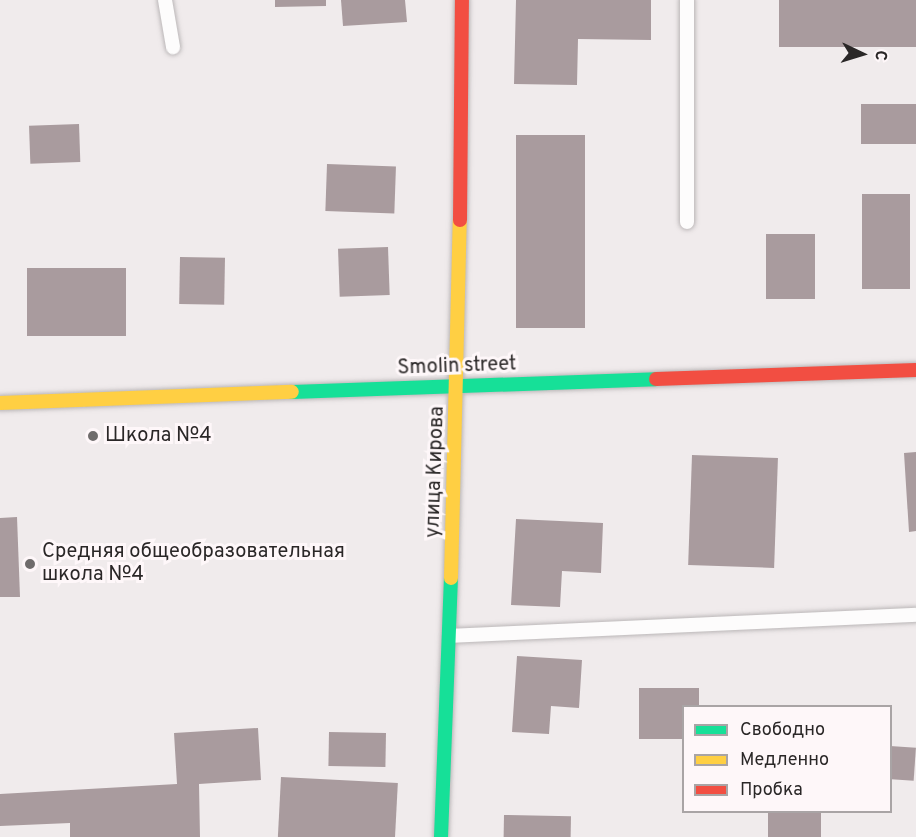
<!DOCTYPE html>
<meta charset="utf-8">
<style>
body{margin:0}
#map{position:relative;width:916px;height:837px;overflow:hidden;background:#f0ebec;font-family:Overpass,sans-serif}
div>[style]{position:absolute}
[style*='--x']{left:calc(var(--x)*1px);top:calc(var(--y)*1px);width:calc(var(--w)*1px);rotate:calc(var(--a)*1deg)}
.building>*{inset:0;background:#a99b9e;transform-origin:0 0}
.roads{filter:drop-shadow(0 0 2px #bbb7b8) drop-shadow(0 0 2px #bbb7b8)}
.lane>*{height:14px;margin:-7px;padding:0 7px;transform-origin:7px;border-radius:7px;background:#fdfcfc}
.fast>*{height:14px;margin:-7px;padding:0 7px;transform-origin:7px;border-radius:7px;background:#16e098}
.slow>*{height:14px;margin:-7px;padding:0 7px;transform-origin:7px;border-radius:7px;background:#ffcf43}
.jam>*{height:14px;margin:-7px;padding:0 7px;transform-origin:7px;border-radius:7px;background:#f24e42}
.dots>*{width:16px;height:16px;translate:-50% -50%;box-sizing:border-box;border:3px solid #fef7f9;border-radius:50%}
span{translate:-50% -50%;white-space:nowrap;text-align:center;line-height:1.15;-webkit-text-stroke:6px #fef7f9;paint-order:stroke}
.street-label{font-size:20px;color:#2a2727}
.poi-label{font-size:20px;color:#2a2727}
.left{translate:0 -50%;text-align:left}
.legend{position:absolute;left:682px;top:705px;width:210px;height:108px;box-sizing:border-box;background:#fef7f9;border:2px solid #a9a4a5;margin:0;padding:8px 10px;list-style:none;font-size:18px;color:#2a2727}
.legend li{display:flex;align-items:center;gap:12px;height:30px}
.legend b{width:30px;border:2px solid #a9a4a5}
.north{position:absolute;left:832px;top:24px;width:60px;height:60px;-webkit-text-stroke:4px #fef7f9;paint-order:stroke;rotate:94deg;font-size:16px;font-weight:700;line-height:24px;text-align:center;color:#2a2727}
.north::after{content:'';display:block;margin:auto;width:21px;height:27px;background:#2a2727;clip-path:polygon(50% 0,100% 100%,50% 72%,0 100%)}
</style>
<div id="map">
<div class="building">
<i style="clip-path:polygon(275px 0,326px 0,326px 6px,275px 7px)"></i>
<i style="clip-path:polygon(341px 0,405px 0,407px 22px,343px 26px)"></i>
<i style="clip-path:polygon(516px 0,651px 0,651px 40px,578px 39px,577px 85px,514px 84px)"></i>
<i style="left:779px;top:0;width:137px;height:47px"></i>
<i style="left:916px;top:104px;width:40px;height:55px;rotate:90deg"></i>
<i style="left:79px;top:124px;width:38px;height:50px;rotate:88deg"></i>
<i style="left:516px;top:135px;width:69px;height:193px"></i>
<i style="left:327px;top:164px;width:69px;height:47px;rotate:2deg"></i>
<i style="left:862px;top:194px;width:48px;height:95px"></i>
<i style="left:766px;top:234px;width:49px;height:65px"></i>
<i style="left:388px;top:247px;width:48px;height:50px;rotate:88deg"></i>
<i style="left:180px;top:257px;width:45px;height:47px;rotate:1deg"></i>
<i style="left:27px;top:268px;width:99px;height:68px"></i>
<i style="clip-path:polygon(916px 452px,916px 531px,909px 532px,904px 453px)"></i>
<i style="left:692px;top:455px;width:86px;height:110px;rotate:2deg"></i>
<i style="clip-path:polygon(17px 517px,20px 597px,0 597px,0 518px)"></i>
<i style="clip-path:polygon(516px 519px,603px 523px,601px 573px,562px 571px,560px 607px,511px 605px)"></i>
<i style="clip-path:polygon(517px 656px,582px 660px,579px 708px,551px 706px,549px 734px,512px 732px)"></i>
<i style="clip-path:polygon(639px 688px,699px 688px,699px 706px,684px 706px,684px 739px,639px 739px)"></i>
<i style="clip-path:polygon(258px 728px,261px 780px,199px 784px,200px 837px,70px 837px,70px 823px,0 826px,0 794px,177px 784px,174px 733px)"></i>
<i style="left:329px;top:732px;width:57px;height:34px;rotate:1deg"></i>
<i style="left:890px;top:746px;width:26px;height:33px;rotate:4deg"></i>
<i style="left:281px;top:777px;width:117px;height:60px;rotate:3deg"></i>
<i style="left:768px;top:812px;width:53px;height:25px"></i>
<i style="left:504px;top:815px;width:67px;height:22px;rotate:1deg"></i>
</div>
<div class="roads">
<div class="lane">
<i style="--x:165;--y:0;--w:48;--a:80.3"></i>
<i style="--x:687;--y:222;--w:222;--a:-90"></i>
<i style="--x:449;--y:636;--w:467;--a:-2.6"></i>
</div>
<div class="fast">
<i style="--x:292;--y:392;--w:364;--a:-2"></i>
<i style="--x:441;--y:837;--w:259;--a:-87.8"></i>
</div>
<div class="slow">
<i style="--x:0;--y:403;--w:292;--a:-2.2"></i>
<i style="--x:451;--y:578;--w:358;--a:-88.6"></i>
</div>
<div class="jam">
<i style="--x:460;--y:220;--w:220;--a:-89.5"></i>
<i style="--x:656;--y:379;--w:260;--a:-2"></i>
</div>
</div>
<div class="dots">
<i style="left:93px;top:436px;background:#6f6c6c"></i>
<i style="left:30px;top:564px;background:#6f6c6c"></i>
</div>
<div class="street-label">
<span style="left:457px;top:367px;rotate:-2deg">Smolin street</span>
<span style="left:436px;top:472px;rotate:-88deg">улица Кирова</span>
</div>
<div class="poi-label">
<span class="left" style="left:105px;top:436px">Школа №4</span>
<span class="left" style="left:42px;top:564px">Средняя общеобразовательная<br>школа №4</span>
</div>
<ul class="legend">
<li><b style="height:8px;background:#16e098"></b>Свободно</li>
<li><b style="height:8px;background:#ffcf43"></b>Медленно</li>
<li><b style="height:8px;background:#f24e42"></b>Пробка</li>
</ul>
<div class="north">С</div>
</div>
